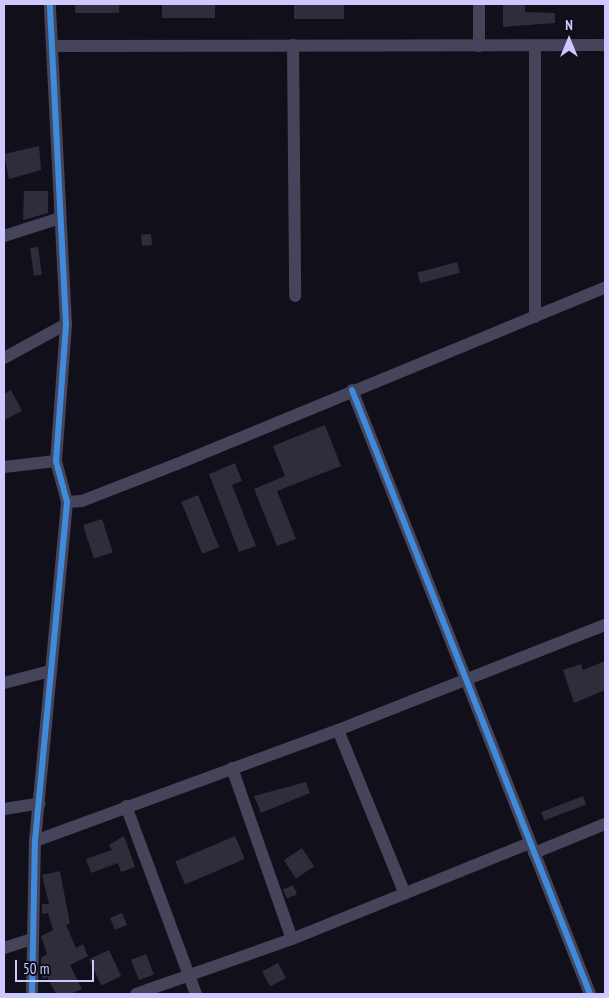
<!DOCTYPE html>
<style>
body{margin:0}
#map{position:relative;width:609px;height:998px;overflow:hidden;background:#110f19;font-family:"PT Sans Narrow",sans-serif}
div>[style]{position:absolute}
[style*='--x']{left:calc(var(--x)*1px);top:calc(var(--y)*1px);width:calc(var(--w)*1px);rotate:calc(var(--a)*1deg)}
.building>*{inset:0;background:#2f2c3c;transform-origin:0 0}
.minor>*{height:12px;margin:-6px;padding:0 6px;transform-origin:6px;border-radius:6px;background:#45445a}
.cycleway>*{height:6px;margin:-3px;padding:0 3px;transform-origin:3px;border-radius:3px;background:#408adc}
span{translate:-50% -50%;white-space:nowrap;text-align:center;line-height:1.15;-webkit-text-stroke:4px #0e0b1d;paint-order:stroke}
.frame{position:absolute;inset:0;border:5px solid #cdc8ff;pointer-events:none}
.north{position:absolute;left:544px;top:15px;width:50px;height:50px;-webkit-text-stroke:4px #0e0b1d;paint-order:stroke;rotate:0deg;font-size:14px;font-weight:700;line-height:20px;text-align:center;color:#cdc8ff}
.north::after{content:'';display:block;margin:auto;width:18px;height:22px;background:#cdc8ff;clip-path:polygon(50% 0,100% 100%,50% 72%,0 100%)}
.scale{position:absolute;left:15px;top:960px;width:79px;height:22px;box-sizing:border-box;border:2px solid #cdc8ff;border-top:0;padding-left:6px;font-size:15px;line-height:18px;white-space:nowrap;color:#cdc8ff;-webkit-text-stroke:4px #0e0b1d;paint-order:stroke}
</style>
<div id="map">
<div class="building">
<i style="left:75px;top:4px;width:44px;height:9px"></i>
<i style="left:162px;top:4px;width:53px;height:14px"></i>
<i style="left:294px;top:4px;width:50px;height:15px"></i>
<i style="clip-path:polygon(503px 4px,525px 4px,525px 12px,555px 13px,555px 23px,503px 27px)"></i>
<i style="clip-path:polygon(39px 146px,41px 170px,9px 179px,4px 154px)"></i>
<i style="clip-path:polygon(24px 191px,48px 191px,48px 213px,23px 220px)"></i>
<i style="left:151px;top:234px;width:11px;height:10px;rotate:85deg"></i>
<i style="left:38px;top:247px;width:28px;height:8px;rotate:82deg"></i>
<i style="left:457px;top:262px;width:11px;height:41px;rotate:75deg"></i>
<i style="clip-path:polygon(11px 390px,22px 411px,4px 420px,4px 394px)"></i>
<i style="clip-path:polygon(325px 425px,341px 466px,277px 491px,296px 539px,277px 546px,254px 489px,285px 476px,273px 446px)"></i>
<i style="clip-path:polygon(235px 463px,242px 481px,232px 485px,256px 546px,239px 552px,209px 474px)"></i>
<i style="left:198px;top:495px;width:56px;height:18px;rotate:68deg"></i>
<i style="left:102px;top:519px;width:35px;height:20px;rotate:72deg"></i>
<i style="clip-path:polygon(605px 661px,605px 690px,574px 703px,563px 670px,581px 664px,583px 670px)"></i>
<i style="clip-path:polygon(306px 782px,310px 793px,261px 813px,254px 796px)"></i>
<i style="left:583px;top:796px;width:9px;height:45px;rotate:69deg"></i>
<i style="clip-path:polygon(124px 836px,135px 867px,121px 872px,118px 863px,91px 873px,86px 859px,112px 850px,109px 845px)"></i>
<i style="left:235px;top:836px;width:25px;height:65px;rotate:67deg"></i>
<i style="left:302px;top:848px;width:22px;height:22px;rotate:56deg"></i>
<i style="clip-path:polygon(60px 871px,70px 924px,66px 925px,76px 948px,83px 944px,88px 956px,70px 965px,82px 989px,70px 994px,56px 994px,47px 977px,43px 979px,41px 974px,41px 958px,47px 954px,41px 936px,53px 930px,48px 913px,42px 914px,42px 904px,49px 904px,42px 875px)"></i>
<i style="left:293px;top:885px;width:10px;height:11px;rotate:66deg"></i>
<i style="left:122px;top:913px;width:13px;height:13px;rotate:67deg"></i>
<i style="left:109px;top:950px;width:29px;height:22px;rotate:65deg"></i>
<i style="left:146px;top:954px;width:22px;height:16px;rotate:69deg"></i>
<i style="left:278px;top:963px;width:17px;height:18px;rotate:62deg"></i>
</div>
<div class="minor">
<i style="--x:479;--y:4;--w:42;--a:90"></i>
<i style="--x:293;--y:45;--w:251;--a:89.5"></i>
<i style="--x:52;--y:46;--w:553;--a:-0.1"></i>
<i style="--x:4;--y:236;--w:59;--a:-17.8"></i>
<i style="--x:535;--y:317;--w:272;--a:-90"></i>
<i style="--x:4;--y:358;--w:71;--a:-28.7"></i>
<i style="--x:352;--y:390;--w:649;--a:68.49"></i>
<i style="--x:4;--y:467;--w:52;--a:-6.6"></i>
<i style="--x:67;--y:502;--w:15;--a:-4"></i>
<i style="--x:82;--y:501;--w:102;--a:-21.3"></i>
<i style="--x:177;--y:464;--w:463;--a:-22.4"></i>
<i style="--x:4;--y:683;--w:48;--a:-14.6"></i>
<i style="--x:338;--y:730;--w:177;--a:67.8"></i>
<i style="--x:232;--y:768;--w:181;--a:70.7"></i>
<i style="--x:126;--y:806;--w:201;--a:69.6"></i>
<i style="--x:4;--y:809;--w:36;--a:-9"></i>
<i style="--x:35;--y:841;--w:323;--a:-20.1"></i>
<i style="--x:338;--y:730;--w:287;--a:-21.5"></i>
<i style="--x:534;--y:853;--w:77;--a:-22.2"></i>
<i style="--x:4;--y:948;--w:28;--a:-18"></i>
<i style="--x:32;--y:994;--w:153;--a:-88.9"></i>
<i style="--x:35;--y:841;--w:341;--a:-84.6"></i>
<i style="--x:67;--y:502;--w:42;--a:-105"></i>
<i style="--x:56;--y:461;--w:137;--a:-85.8"></i>
<i style="--x:66;--y:324;--w:320;--a:-92.9"></i>
<i style="--x:136;--y:994;--w:165;--a:-19.4"></i>
<i style="--x:292;--y:939;--w:257;--a:-22"></i>
</div>
<div class="cycleway">
<i style="--x:352;--y:390;--w:649;--a:68.49"></i>
<i style="--x:32;--y:994;--w:153;--a:-88.9"></i>
<i style="--x:35;--y:841;--w:341;--a:-84.6"></i>
<i style="--x:67;--y:502;--w:42;--a:-105"></i>
<i style="--x:56;--y:461;--w:137;--a:-85.8"></i>
<i style="--x:66;--y:324;--w:320;--a:-92.9"></i>
</div>
<div class="frame"></div>
<div class="north">N</div>
<div class="scale">50 m</div>
</div>
